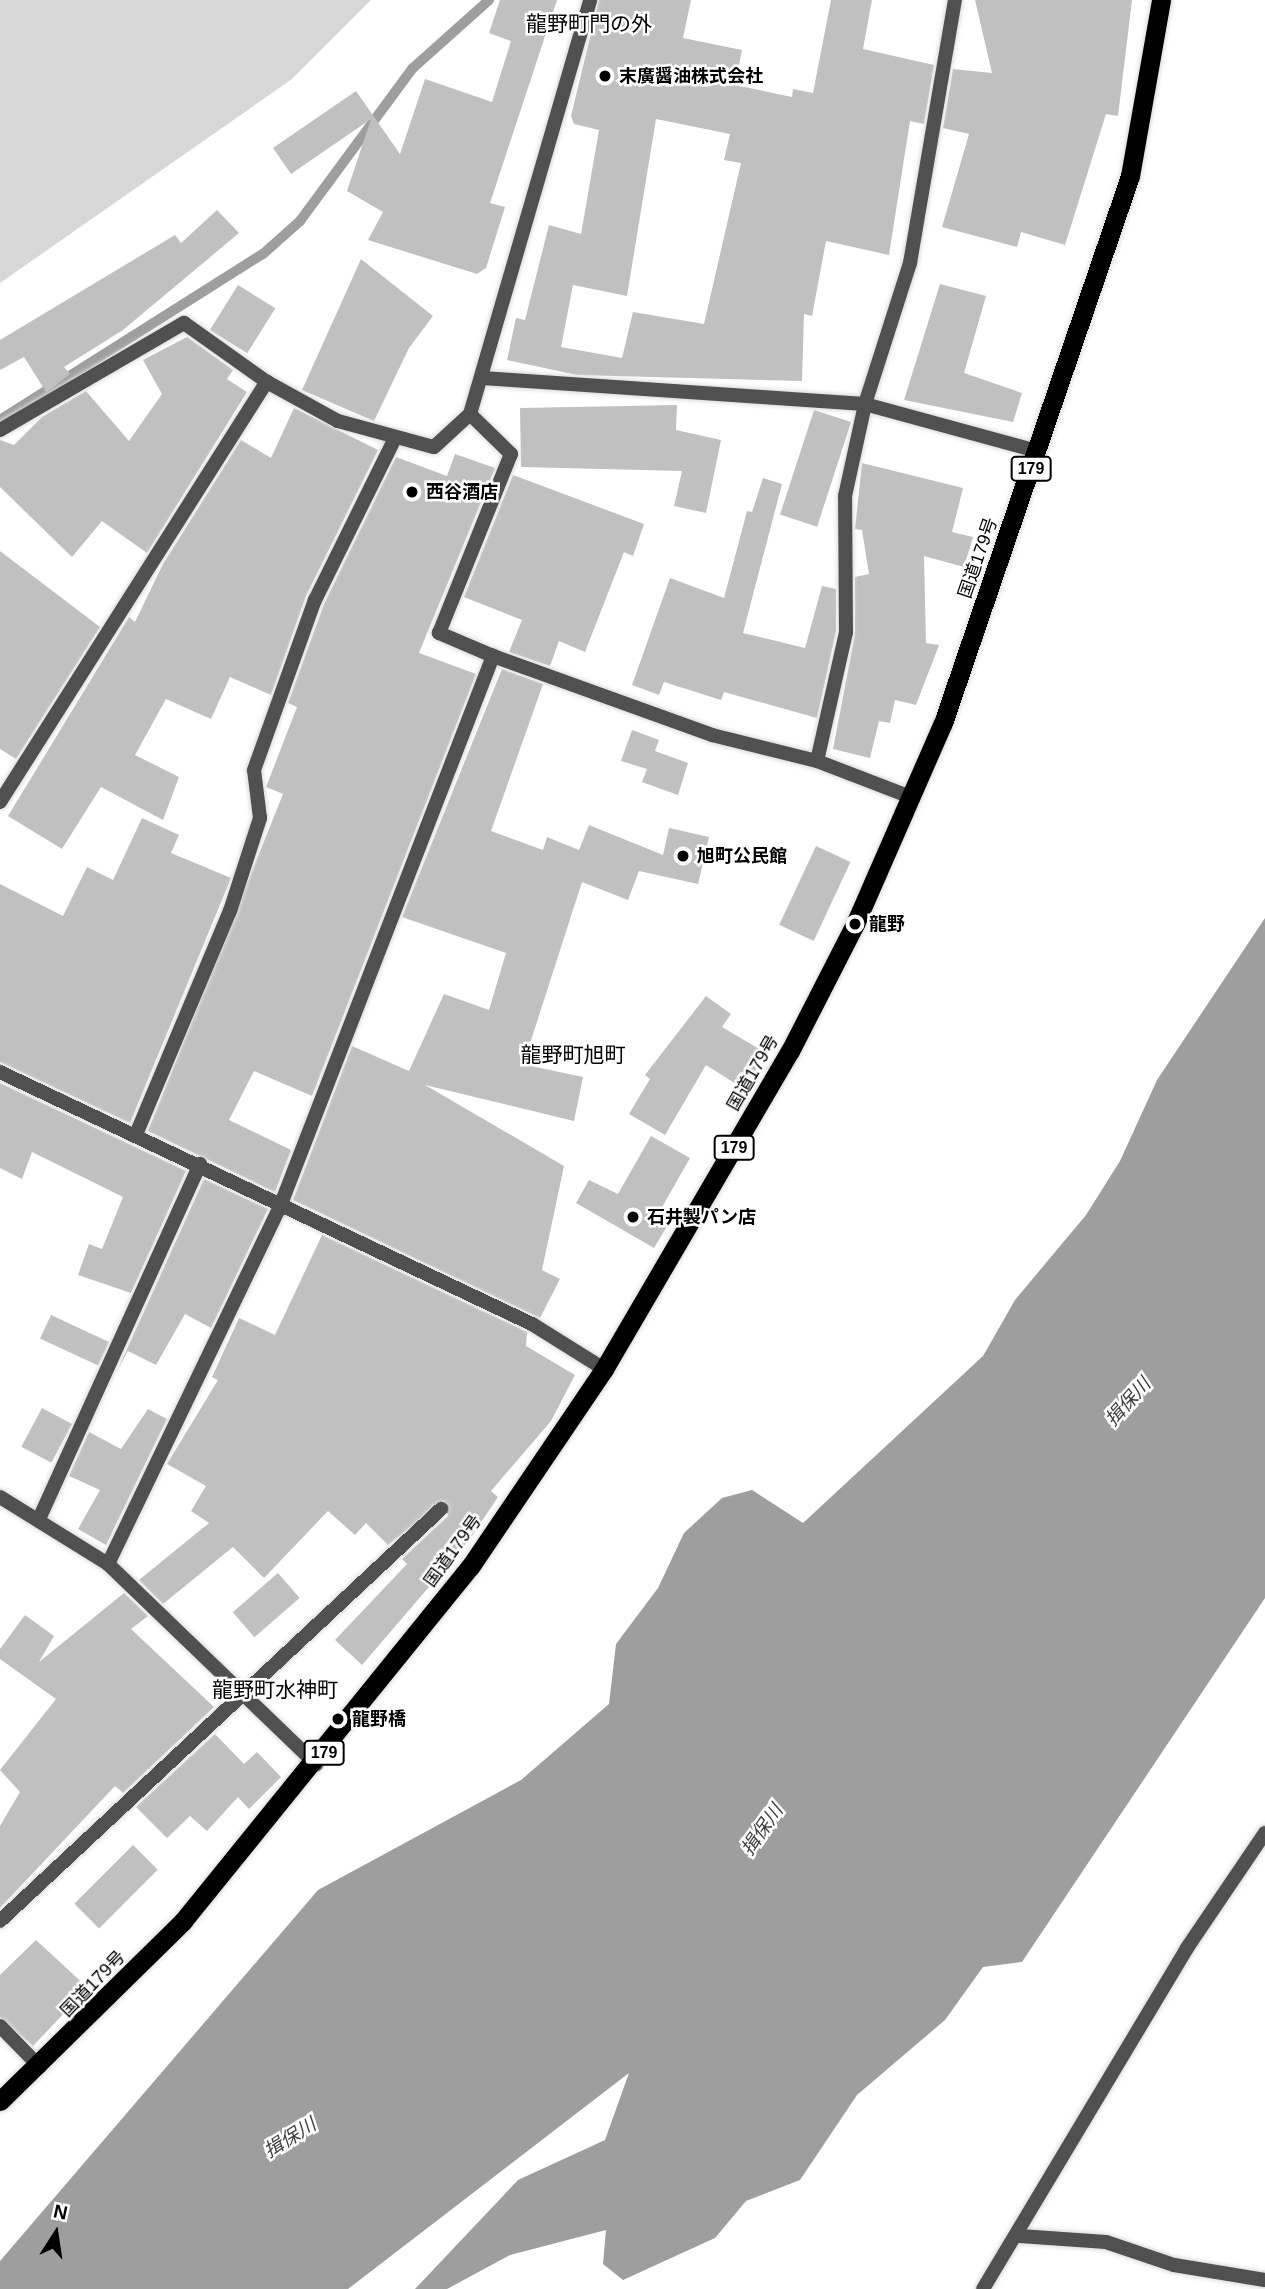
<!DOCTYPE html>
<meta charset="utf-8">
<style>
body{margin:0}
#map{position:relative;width:1265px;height:2289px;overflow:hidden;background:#fff;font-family:Arial,"Noto Sans JP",sans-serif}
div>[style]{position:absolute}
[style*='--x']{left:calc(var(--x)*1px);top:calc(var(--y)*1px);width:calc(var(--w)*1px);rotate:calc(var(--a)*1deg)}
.green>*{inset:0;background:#d7d7d7}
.water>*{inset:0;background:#9e9e9e}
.stream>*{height:10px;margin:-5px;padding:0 5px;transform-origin:5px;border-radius:5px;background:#9e9e9e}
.building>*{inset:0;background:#c0c0c0;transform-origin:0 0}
.roads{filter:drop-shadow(0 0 2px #dbdbdb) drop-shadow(0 0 2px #dbdbdb)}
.minor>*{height:14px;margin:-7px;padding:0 7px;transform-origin:7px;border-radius:7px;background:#505050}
.trunk>*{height:19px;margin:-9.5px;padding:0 9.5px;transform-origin:9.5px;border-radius:9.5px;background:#000}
.dots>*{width:19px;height:19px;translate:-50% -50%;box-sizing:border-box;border:4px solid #fff;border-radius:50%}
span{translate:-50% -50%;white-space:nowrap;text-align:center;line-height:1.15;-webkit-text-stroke:5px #fff;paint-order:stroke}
.shield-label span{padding:2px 5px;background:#fff;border:2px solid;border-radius:5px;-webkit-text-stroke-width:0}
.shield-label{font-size:16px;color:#000;font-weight:700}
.poi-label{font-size:18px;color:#000;font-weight:700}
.left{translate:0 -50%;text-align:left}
.street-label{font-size:18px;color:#000}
.water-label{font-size:19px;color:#3f3f3f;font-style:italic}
.quarter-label{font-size:21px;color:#000}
.north{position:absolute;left:21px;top:2198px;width:70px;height:70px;-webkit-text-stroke:5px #fff;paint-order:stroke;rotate:12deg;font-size:19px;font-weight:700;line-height:28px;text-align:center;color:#000}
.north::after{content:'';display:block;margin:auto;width:24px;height:32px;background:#000;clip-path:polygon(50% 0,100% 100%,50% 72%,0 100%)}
</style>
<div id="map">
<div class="green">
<i style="clip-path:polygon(0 0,371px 0,292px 79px,0 283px)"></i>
</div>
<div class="water">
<i style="clip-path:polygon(1265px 918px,1265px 1598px,1022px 1962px,983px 1967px,945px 2020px,857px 2095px,800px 2180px,746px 2201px,715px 2238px,623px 2280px,603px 2264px,606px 2230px,510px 2255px,447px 2289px,415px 2289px,518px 2180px,605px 2140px,629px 2073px,348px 2289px,0 2289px,0 2261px,318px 1890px,521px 1780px,609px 1704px,616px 1644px,658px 1588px,684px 1533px,722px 1498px,752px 1490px,803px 1523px,983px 1356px,1015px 1300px,1086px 1215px,1120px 1161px,1157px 1080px)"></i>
</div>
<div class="stream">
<i style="--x:0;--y:420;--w:311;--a:-32.3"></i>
<i style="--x:263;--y:254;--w:50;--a:-41.7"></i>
<i style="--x:300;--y:221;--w:190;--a:-53.6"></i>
<i style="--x:413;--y:68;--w:102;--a:-41.8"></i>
</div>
<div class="building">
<i style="clip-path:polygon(500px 0,557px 0,490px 203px,505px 207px,486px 268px,477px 274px,368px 240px,383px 212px,347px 191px,371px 119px,291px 174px,273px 148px,356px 91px,400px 154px,425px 79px,492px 102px,511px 41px,489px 33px)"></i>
<i style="clip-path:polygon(evenodd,599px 0,691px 0,683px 38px,742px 50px,735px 85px,792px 97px,793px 89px,813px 93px,831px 0,872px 0,863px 49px,934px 65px,924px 124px,910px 121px,889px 255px,826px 241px,812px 316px,804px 314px,802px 381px,577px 375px,507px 360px,516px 318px,525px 320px,549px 225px,581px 234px,599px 130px,574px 124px,571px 116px,599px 0,656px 119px,730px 134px,724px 160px,741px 163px,704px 324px,633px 312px,622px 358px,561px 347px,573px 285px,627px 296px,656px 119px)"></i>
<i style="clip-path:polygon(975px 0,1132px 0,1118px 116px,1106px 114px,1065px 245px,1021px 232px,1017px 247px,942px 227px,969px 134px,943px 128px,953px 69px,992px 73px)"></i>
<i style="clip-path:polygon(217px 210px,239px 233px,123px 330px,64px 367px,70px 374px,52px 388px,46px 392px,24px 357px,0 370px,0 340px,175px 235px,181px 243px)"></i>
<i style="clip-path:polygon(361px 259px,433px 316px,409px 348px,374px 421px,302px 390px)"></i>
<i style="clip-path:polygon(940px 284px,986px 296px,964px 373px,1022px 393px,1013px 422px,904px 400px)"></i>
<i style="left:238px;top:285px;width:44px;height:53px;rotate:32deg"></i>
<i style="clip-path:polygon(187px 337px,233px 370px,227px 379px,247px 392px,147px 553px,102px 521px,72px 557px,0 487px,0 440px,14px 445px,42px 417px,86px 391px,129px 441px,162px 394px,143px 360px)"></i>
<i style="clip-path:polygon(677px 405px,676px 430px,721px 440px,706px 513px,674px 506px,682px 471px,521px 467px,520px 408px)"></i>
<i style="clip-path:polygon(294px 408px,378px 450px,306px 596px,271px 695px,230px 677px,211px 719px,166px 699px,135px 755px,179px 777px,163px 820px,101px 787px,62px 849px,8px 816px,129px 617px,135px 622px,163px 564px,241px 440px,271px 458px)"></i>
<i style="left:814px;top:410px;width:39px;height:110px;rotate:18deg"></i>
<i style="clip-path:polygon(455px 454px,495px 468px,419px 653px,476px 674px,312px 1096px,254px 1071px,229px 1120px,291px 1150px,275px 1192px,148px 1131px,283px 794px,266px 787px,297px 707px,288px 703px,324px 604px,396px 457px,447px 476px)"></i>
<i style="clip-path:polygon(862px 463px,963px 488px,952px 532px,973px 537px,964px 567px,924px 556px,926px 643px,939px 645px,916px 705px,895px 700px,890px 723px,879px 721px,870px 758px,833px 749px,855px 634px,855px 577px,869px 574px,862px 530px,855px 529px)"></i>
<i style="clip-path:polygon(513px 475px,644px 524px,633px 556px,624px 552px,585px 652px,559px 641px,550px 666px,509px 652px,522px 620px,464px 597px)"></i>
<i style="clip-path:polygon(763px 478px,782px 484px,743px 633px,805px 648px,822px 586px,836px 589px,836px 631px,817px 718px,724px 692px,721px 700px,664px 682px,659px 695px,632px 685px,670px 578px,724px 598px,747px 511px,752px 512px)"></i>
<i style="clip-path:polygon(0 551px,100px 627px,16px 759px,0 749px)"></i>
<i style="clip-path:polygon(502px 669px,543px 684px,491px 831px,543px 850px,547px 837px,579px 850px,589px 825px,663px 855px,669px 828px,709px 837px,698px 884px,639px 871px,628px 900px,582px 882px,525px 1059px,531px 1066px,583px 1077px,574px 1121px,425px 1085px,564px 1166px,542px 1270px,560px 1279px,540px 1318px,293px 1200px,352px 1046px,409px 1071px,444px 994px,489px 1010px,506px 953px,402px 917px)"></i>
<i style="clip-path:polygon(632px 730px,659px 740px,655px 751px,688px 763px,678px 795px,642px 782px,647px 769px,621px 761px)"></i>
<i style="clip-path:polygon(142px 818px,179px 835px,171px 853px,231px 878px,130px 1123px,0 1062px,0 884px,63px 916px,87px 867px,113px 880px)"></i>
<i style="left:816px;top:846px;width:38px;height:87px;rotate:25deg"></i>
<i style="clip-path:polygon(706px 996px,731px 1014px,722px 1027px,766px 1053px,744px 1089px,706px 1065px,665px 1135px,629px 1114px,650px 1079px,645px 1075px)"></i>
<i style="clip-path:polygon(0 1083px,186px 1171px,131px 1293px,78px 1275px,89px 1244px,102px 1249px,123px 1197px,32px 1152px,22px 1179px,0 1168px)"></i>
<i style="clip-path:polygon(651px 1136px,690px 1158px,657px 1216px,669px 1223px,654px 1248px,576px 1203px,589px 1180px,618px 1194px)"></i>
<i style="clip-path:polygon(204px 1179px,268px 1209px,211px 1328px,185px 1314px,156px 1365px,128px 1351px,117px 1371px)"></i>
<i style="clip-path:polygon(322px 1235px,527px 1332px,526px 1346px,575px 1375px,551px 1421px,491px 1491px,498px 1497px,470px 1539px,362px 1665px,335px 1640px,407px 1564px,402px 1559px,448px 1516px,444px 1500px,388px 1545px,366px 1523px,355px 1535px,328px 1511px,264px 1578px,233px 1547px,163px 1604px,139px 1580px,209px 1523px,191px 1511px,206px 1486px,167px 1464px,218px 1380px,212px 1377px,239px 1318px,275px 1335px)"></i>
<i style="left:51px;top:1315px;width:64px;height:26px;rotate:25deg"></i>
<i style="left:42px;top:1408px;width:34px;height:44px;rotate:28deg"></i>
<i style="clip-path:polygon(148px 1409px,167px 1419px,106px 1545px,78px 1529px,100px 1490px,69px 1476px,89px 1432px,121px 1449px)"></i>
<i style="left:278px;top:1573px;width:33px;height:60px;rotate:49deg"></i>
<i style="clip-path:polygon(124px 1593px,148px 1616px,131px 1629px,214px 1707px,123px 1793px,115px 1786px,0 1908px,0 1826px,20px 1792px,0 1770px,56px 1699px,0 1659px,0 1649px,25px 1615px,54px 1636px,39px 1662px)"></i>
<i style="clip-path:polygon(215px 1734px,244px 1764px,257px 1752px,281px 1777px,249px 1809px,238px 1797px,207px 1831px,190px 1816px,167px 1838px,136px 1807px)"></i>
<i style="left:133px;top:1845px;width:35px;height:83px;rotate:45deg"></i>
<i style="clip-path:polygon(36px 1940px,88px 1988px,33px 2046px,0 2017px,0 1975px)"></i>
</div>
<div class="roads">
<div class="minor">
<i style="--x:482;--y:378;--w:384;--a:3.9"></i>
<i style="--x:865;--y:404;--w:178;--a:15.3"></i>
<i style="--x:0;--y:430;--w:213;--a:-30.2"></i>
<i style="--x:184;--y:323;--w:102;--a:35.4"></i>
<i style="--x:267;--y:382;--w:81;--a:28.8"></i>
<i style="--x:338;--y:421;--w:99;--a:15.2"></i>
<i style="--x:434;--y:447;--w:49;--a:-42.5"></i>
<i style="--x:470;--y:414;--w:431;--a:-73.8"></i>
<i style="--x:493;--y:656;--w:233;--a:19.8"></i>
<i style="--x:712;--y:735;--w:108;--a:13.9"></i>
<i style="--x:817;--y:761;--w:101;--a:21"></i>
<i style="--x:817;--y:761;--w:132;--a:-77.3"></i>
<i style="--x:846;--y:632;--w:136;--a:-90.4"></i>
<i style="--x:845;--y:496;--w:94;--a:-77.7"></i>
<i style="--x:865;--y:404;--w:148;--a:-72.3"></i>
<i style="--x:910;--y:263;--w:267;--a:-80.3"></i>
<i style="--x:0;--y:802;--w:498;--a:-57.6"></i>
<i style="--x:0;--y:1072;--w:589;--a:25.35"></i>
<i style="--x:532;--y:1324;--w:85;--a:32"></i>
<i style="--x:137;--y:1132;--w:240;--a:-67.2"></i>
<i style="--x:230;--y:911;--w:98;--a:-72.1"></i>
<i style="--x:260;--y:818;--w:48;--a:-97.1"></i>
<i style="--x:254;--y:770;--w:181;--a:-70.3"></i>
<i style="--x:315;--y:600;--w:178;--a:-63.7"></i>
<i style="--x:0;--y:1497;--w:127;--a:31.8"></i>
<i style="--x:108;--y:1564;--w:289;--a:43.9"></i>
<i style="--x:39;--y:1519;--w:390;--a:-65.6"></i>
<i style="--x:108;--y:1564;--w:399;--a:-64.3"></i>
<i style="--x:281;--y:1204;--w:588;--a:-68.85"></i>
<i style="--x:493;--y:656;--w:59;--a:-156.9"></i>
<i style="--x:439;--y:633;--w:193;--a:-68.1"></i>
<i style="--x:511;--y:454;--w:57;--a:-135.7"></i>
<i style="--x:0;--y:1921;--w:604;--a:-43.05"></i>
<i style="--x:0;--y:2026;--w:57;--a:45.7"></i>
<i style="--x:1020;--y:2236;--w:86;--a:4"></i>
<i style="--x:1106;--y:2242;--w:72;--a:18.7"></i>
<i style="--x:1174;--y:2265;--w:92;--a:9.4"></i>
<i style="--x:983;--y:2289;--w:397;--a:-59.1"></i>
<i style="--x:1187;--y:1948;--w:139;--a:-55.9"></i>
</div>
<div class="trunk">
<i style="--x:0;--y:2101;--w:257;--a:-44.5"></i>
<i style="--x:183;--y:1921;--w:456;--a:-51"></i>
<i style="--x:470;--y:1567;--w:239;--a:-55.9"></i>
<i style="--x:604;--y:1369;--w:368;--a:-59.7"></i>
<i style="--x:790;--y:1051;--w:143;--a:-62.9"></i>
<i style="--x:855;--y:924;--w:219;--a:-66.4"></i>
<i style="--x:943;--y:723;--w:578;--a:-71.13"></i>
<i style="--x:1130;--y:176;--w:179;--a:-80"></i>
</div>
</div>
<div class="dots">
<i style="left:605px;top:76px;background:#000"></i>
<i style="left:412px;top:492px;background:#000"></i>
<i style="left:683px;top:856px;background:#000"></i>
<i style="left:855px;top:924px;background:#000"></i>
<i style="left:633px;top:1217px;background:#000"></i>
<i style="left:338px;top:1719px;background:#000"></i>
</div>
<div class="shield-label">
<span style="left:1031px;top:469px">179</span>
<span style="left:734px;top:1148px">179</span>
<span style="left:324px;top:1753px">179</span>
</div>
<div class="poi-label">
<span class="left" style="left:619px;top:76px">末廣醤油株式会社</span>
<span class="left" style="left:426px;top:492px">西谷酒店</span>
<span class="left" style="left:697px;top:856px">旭町公民館</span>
<span class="left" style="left:869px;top:924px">龍野</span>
<span class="left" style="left:647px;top:1217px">石井製パン店</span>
<span class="left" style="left:352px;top:1719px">龍野橋</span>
</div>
<div class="street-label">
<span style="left:978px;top:558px;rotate:-71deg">国道179号</span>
<span style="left:753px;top:1073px;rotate:-60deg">国道179号</span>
<span style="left:453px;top:1551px;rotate:-54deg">国道179号</span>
<span style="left:93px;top:1984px;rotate:-46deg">国道179号</span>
</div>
<div class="water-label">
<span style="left:1128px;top:1402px;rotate:-48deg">揖保川</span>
<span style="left:762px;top:1830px;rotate:-55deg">揖保川</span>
<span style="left:290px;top:2138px;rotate:-32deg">揖保川</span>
</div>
<div class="quarter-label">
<span style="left:589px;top:24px">龍野町門の外</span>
<span style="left:573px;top:1055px">龍野町旭町</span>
<span style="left:275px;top:1690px">龍野町水神町</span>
</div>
<div class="north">N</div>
</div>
